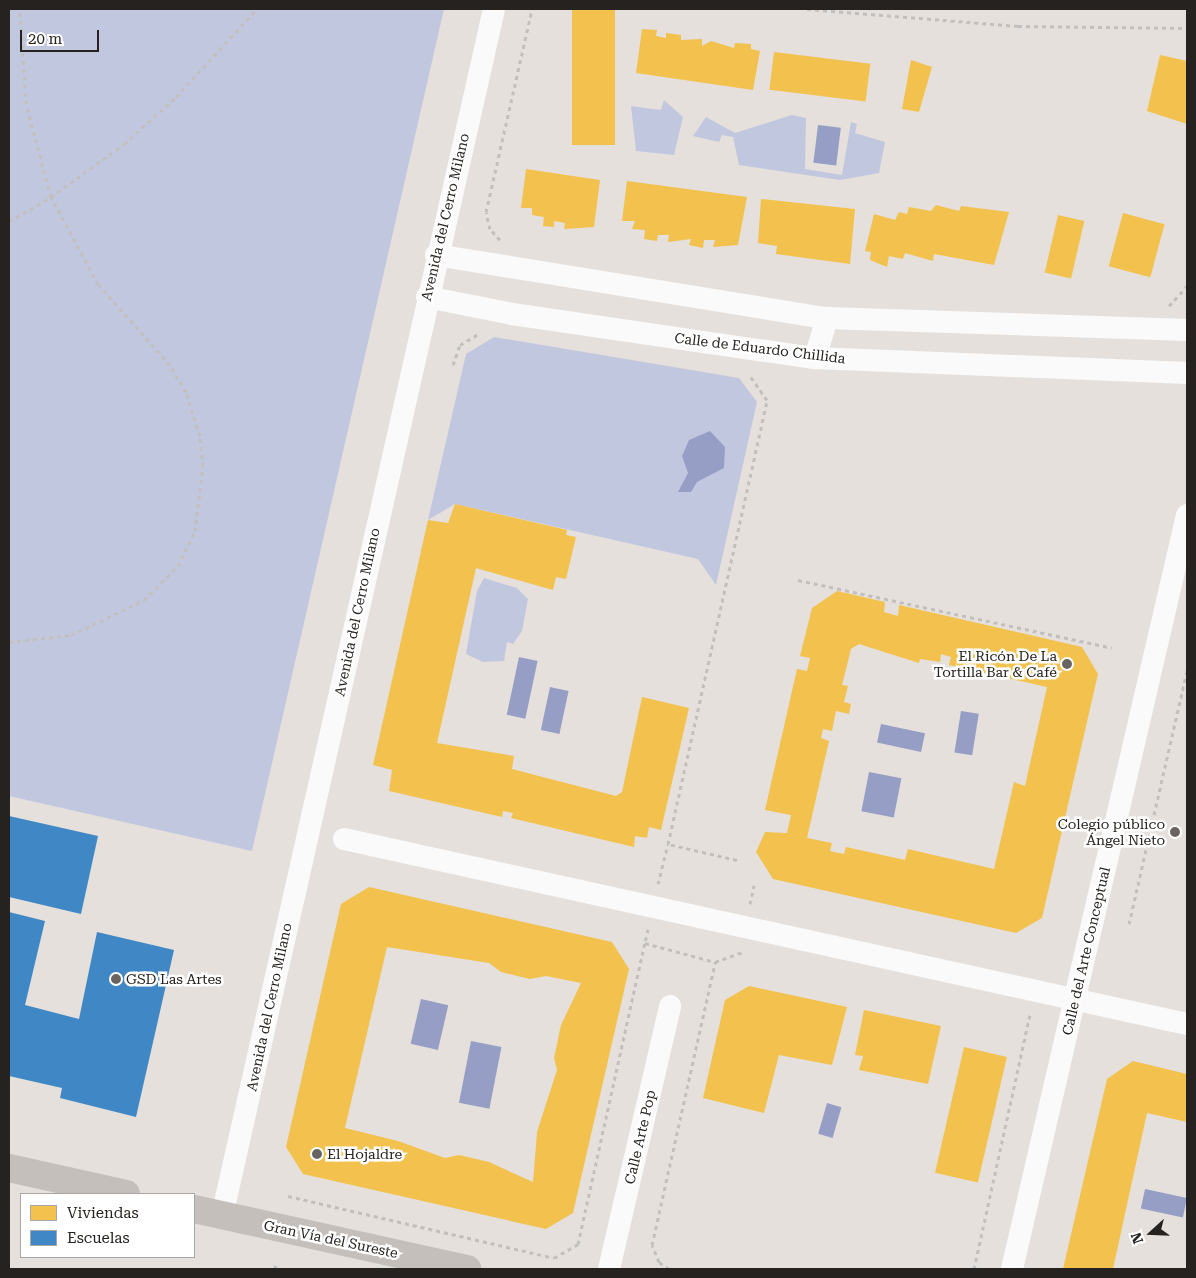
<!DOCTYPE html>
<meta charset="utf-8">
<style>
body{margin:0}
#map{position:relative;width:1196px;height:1278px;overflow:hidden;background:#e5e0db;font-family:"Roboto Serif",serif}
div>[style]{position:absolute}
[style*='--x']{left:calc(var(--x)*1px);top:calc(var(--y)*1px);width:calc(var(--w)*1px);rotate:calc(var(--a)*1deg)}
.green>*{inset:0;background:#c2c7e0}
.water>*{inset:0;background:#979ec5;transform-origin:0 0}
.homes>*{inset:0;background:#f2c14e;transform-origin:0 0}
.schools>*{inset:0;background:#3f88c5}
.path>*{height:3px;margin-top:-1.5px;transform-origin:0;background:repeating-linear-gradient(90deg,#c2c0be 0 4px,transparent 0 8px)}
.street>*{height:22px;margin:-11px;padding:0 11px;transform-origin:11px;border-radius:11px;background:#fbfafa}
.primary>*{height:28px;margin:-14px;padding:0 14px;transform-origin:14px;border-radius:14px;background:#c4bfbb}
.dots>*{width:14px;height:14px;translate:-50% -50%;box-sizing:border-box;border:2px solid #fff;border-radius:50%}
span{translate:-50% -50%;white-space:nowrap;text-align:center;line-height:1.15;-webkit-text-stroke:5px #fff;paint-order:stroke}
.street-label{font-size:14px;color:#26221f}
.poi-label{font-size:14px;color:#26221f}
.right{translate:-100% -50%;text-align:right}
.left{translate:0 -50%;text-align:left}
.frame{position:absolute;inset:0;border:10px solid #26221f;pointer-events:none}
.legend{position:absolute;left:20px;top:1193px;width:175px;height:65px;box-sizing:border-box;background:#fff;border:1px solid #a8a7a5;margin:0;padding:6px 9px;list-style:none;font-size:15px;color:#26221f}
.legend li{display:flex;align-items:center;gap:10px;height:25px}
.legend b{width:25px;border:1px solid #a8a7a5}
.north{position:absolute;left:1126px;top:1208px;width:50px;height:50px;-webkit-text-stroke:4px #fff;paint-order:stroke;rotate:250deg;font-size:14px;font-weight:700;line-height:20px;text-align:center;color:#26221f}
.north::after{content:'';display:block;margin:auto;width:18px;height:22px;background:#26221f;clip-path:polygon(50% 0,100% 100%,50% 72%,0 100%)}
.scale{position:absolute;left:20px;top:30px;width:79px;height:22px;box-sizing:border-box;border:2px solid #26221f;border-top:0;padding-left:6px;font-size:15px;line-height:18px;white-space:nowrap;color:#26221f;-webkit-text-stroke:4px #fff;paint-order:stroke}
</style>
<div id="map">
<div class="green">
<i style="clip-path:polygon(9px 9px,444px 9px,252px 851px,9px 796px)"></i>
<i style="clip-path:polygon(664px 100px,683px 117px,674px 155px,636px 151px,631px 106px,661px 110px)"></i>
<i style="clip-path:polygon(792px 115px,806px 118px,805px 169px,842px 175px,851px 122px,857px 124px,855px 133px,885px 142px,879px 173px,840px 180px,739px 165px,733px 137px,722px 135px,719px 142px,693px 136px,706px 117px,735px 133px)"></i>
<i style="clip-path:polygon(494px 337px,739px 378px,757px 402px,716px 585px,698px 559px,455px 504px,428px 520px,466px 354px)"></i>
<i style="clip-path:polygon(484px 578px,517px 588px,528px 599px,522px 631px,513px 644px,507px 642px,504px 661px,483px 662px,466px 654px,477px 591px)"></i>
</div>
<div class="water">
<i style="left:818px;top:125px;width:23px;height:38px;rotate:7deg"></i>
<i style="clip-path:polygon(710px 431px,725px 447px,724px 468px,697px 482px,691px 492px,678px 492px,688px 473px,682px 456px,689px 440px)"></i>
<i style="left:519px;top:657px;width:19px;height:59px;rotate:12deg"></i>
<i style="left:550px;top:687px;width:19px;height:44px;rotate:12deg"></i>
<i style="left:961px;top:711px;width:18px;height:42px;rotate:9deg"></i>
<i style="left:881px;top:724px;width:45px;height:19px;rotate:12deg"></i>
<i style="left:869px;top:772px;width:33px;height:40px;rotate:11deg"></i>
<i style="left:421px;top:999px;width:28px;height:46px;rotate:13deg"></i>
<i style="left:471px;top:1041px;width:31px;height:63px;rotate:11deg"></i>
<i style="left:827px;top:1103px;width:15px;height:32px;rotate:16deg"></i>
<i style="left:1145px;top:1189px;width:43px;height:20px;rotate:12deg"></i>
</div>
<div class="homes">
<i style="left:572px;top:9px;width:43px;height:136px"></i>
<i style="clip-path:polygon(642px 29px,657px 30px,656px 36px,666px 38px,666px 33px,681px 35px,681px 40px,702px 39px,702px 46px,711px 41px,734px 48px,735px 43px,751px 44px,751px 49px,760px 51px,753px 90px,636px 73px)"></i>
<i style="left:774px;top:52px;width:97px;height:38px;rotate:7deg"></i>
<i style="clip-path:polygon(1160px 55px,1187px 61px,1187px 124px,1147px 111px)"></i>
<i style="clip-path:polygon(911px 60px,932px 67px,919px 112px,902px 109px)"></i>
<i style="clip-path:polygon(526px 169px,600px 180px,594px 227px,564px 229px,565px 223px,554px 221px,554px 227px,543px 226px,544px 217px,532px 215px,532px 208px,521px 208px)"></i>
<i style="clip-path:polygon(627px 181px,747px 197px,738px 245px,713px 247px,715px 240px,704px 240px,703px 248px,689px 245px,691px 239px,668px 242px,669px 235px,658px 235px,657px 241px,644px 239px,645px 230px,632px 229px,635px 221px,622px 221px)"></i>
<i style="clip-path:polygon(761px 199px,855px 209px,850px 264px,776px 254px,777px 246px,758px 243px)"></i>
<i style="clip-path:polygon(936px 205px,959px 211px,961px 206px,1009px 212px,994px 265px,934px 254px,933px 261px,905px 253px,903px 259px,889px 256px,887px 267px,870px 260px,871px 252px,865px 251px,874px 214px,895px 220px,899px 212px,907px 214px,909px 207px,931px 211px)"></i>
<i style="left:1123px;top:213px;width:43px;height:55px;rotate:15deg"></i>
<i style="left:1058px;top:215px;width:27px;height:59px;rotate:13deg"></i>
<i style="clip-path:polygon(455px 504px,567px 530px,566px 535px,576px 537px,566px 579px,556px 577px,553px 590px,476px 568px,437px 743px,514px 756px,512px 769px,616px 796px,622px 792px,642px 697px,689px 708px,661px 830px,649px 827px,647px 838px,635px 836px,634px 847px,511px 818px,513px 813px,503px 811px,502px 817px,389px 791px,392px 770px,373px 765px,428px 520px,448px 523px)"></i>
<i style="clip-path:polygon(evenodd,837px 591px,885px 602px,884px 612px,898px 616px,899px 605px,1082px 647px,1098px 674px,1042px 918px,1016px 933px,773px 879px,756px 852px,765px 832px,787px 833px,791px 815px,765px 810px,797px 669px,807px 671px,810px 658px,800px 656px,812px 608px,837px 591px,859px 644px,919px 663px,920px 659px,940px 662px,941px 654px,951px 657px,949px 665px,1047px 687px,1025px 786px,1014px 782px,994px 869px,908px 849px,905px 860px,846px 847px,844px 854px,830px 851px,832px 843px,807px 838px,829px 741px,821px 738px,823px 729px,832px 731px,836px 711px,849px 714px,851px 704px,844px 702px,848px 686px,842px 685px,851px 649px,859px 644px)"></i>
<i style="clip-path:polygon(evenodd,369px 887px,612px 942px,629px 969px,573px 1213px,546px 1229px,303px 1174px,286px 1147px,341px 904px,369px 887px,387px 947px,489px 963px,501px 972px,530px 979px,546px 976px,581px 983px,561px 1025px,554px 1058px,557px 1070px,537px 1132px,533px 1182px,489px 1162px,459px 1155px,445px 1158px,398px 1141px,345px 1128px,387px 947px)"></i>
<i style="clip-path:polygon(749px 986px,847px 1007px,832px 1065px,779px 1055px,764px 1113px,703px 1098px,725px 1000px)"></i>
<i style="clip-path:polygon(864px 1010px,941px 1026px,928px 1084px,859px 1070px,863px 1056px,855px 1055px)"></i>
<i style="left:964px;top:1047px;width:44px;height:129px;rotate:13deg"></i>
<i style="clip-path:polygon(1133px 1061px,1187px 1074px,1187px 1122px,1147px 1113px,1113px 1269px,1063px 1269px,1107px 1079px)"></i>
</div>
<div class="schools">
<i style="clip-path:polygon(9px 816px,98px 836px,81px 914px,9px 897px)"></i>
<i style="clip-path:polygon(9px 912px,45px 921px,25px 1005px,79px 1019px,97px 932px,174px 950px,136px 1117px,60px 1098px,62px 1088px,9px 1076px)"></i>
</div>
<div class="path">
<i style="--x:807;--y:9;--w:212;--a:4.6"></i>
<i style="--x:1018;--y:26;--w:169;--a:0.7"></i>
<i style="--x:9;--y:221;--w:48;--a:-29.7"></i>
<i style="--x:51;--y:197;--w:90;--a:-36"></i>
<i style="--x:124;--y:144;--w:70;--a:-42.1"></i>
<i style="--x:176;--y:97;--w:120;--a:-47.4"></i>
<i style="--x:500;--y:240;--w:15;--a:-132"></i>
<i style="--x:490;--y:229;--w:17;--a:-103"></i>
<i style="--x:486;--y:212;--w:208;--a:-77.2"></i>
<i style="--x:1169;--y:306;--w:27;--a:-48"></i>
<i style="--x:453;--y:365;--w:21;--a:-71"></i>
<i style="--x:460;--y:345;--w:23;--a:-31"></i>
<i style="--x:798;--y:580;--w:321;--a:12.2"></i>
<i style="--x:9;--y:642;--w:62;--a:-6.4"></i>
<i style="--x:71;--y:635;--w:81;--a:-25.6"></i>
<i style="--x:144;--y:600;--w:48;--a:-45"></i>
<i style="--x:178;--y:566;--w:39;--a:-64"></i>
<i style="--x:195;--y:531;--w:65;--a:-83"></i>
<i style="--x:203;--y:466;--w:30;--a:-96"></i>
<i style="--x:200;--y:436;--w:46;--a:-107.7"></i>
<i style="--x:186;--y:392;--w:31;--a:-121"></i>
<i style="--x:170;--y:365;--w:108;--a:-131.6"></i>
<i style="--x:98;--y:284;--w:99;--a:-118.4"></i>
<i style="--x:51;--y:197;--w:96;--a:-105"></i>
<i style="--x:26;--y:104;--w:95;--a:-93.6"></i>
<i style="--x:737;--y:860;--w:71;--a:-166.9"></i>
<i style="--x:668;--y:844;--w:455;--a:-77.4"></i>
<i style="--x:767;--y:400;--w:32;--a:-125"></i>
<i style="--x:658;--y:884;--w:41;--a:-76"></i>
<i style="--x:750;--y:904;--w:19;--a:-78"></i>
<i style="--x:1129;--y:924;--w:261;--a:-77.1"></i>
<i style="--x:648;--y:929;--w:14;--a:102"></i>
<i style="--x:645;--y:943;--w:73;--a:15.2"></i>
<i style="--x:288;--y:1196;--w:273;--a:13.1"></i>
<i style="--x:554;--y:1258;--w:28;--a:-30"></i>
<i style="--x:578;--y:1244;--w:308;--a:-77.5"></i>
<i style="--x:275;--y:1269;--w:5;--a:-79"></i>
<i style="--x:669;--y:1269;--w:12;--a:-145"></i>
<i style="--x:659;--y:1262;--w:18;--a:-112"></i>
<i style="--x:652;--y:1245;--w:290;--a:-77.4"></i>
<i style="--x:715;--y:962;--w:29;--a:-20"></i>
<i style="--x:974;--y:1269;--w:260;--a:-77.6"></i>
</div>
<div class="street">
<i style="--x:436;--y:255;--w:396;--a:9.2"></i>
<i style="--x:827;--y:318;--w:360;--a:1.9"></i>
<i style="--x:427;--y:297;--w:87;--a:11.3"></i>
<i style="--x:512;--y:314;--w:306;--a:8.3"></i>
<i style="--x:815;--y:358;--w:372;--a:2.3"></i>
<i style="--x:815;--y:358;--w:42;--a:-73.3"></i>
<i style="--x:344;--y:839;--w:863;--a:12.38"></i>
<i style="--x:222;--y:1216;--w:1237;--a:-77.3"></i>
<i style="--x:609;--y:1269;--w:270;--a:-76.9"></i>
<i style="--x:1012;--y:1269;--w:774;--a:-76.93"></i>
</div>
<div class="primary">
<i style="--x:9;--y:1168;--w:120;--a:12.5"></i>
<i style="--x:194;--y:1209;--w:280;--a:12.4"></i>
</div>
<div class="dots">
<i style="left:1067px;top:664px;background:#696461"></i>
<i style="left:1175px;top:832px;background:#696461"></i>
<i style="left:116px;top:979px;background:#696461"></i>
<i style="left:317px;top:1154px;background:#696461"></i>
</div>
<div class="street-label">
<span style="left:445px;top:217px;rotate:-77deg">Avenida del Cerro Milano</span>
<span style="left:760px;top:348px;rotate:7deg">Calle de Eduardo Chillida</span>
<span style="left:357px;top:612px;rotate:-78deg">Avenida del Cerro Milano</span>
<span style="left:1086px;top:951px;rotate:-77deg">Calle del Arte Conceptual</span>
<span style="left:269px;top:1007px;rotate:-78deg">Avenida del Cerro Milano</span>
<span style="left:640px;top:1137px;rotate:-77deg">Calle Arte Pop</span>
<span style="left:331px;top:1239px;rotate:12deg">Gran Vía del Sureste</span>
</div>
<div class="poi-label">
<span class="right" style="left:1057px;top:664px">El Ricón De La<br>Tortilla Bar &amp; Café</span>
<span class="right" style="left:1165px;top:832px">Colegio público<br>Ángel Nieto</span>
<span class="left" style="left:126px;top:979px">GSD Las Artes</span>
<span class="left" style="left:327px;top:1154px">El Hojaldre</span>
</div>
<div class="frame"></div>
<ul class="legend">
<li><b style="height:14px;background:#f2c14e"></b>Viviendas</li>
<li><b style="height:14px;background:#3f88c5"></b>Escuelas</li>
</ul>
<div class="north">N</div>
<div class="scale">20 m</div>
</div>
